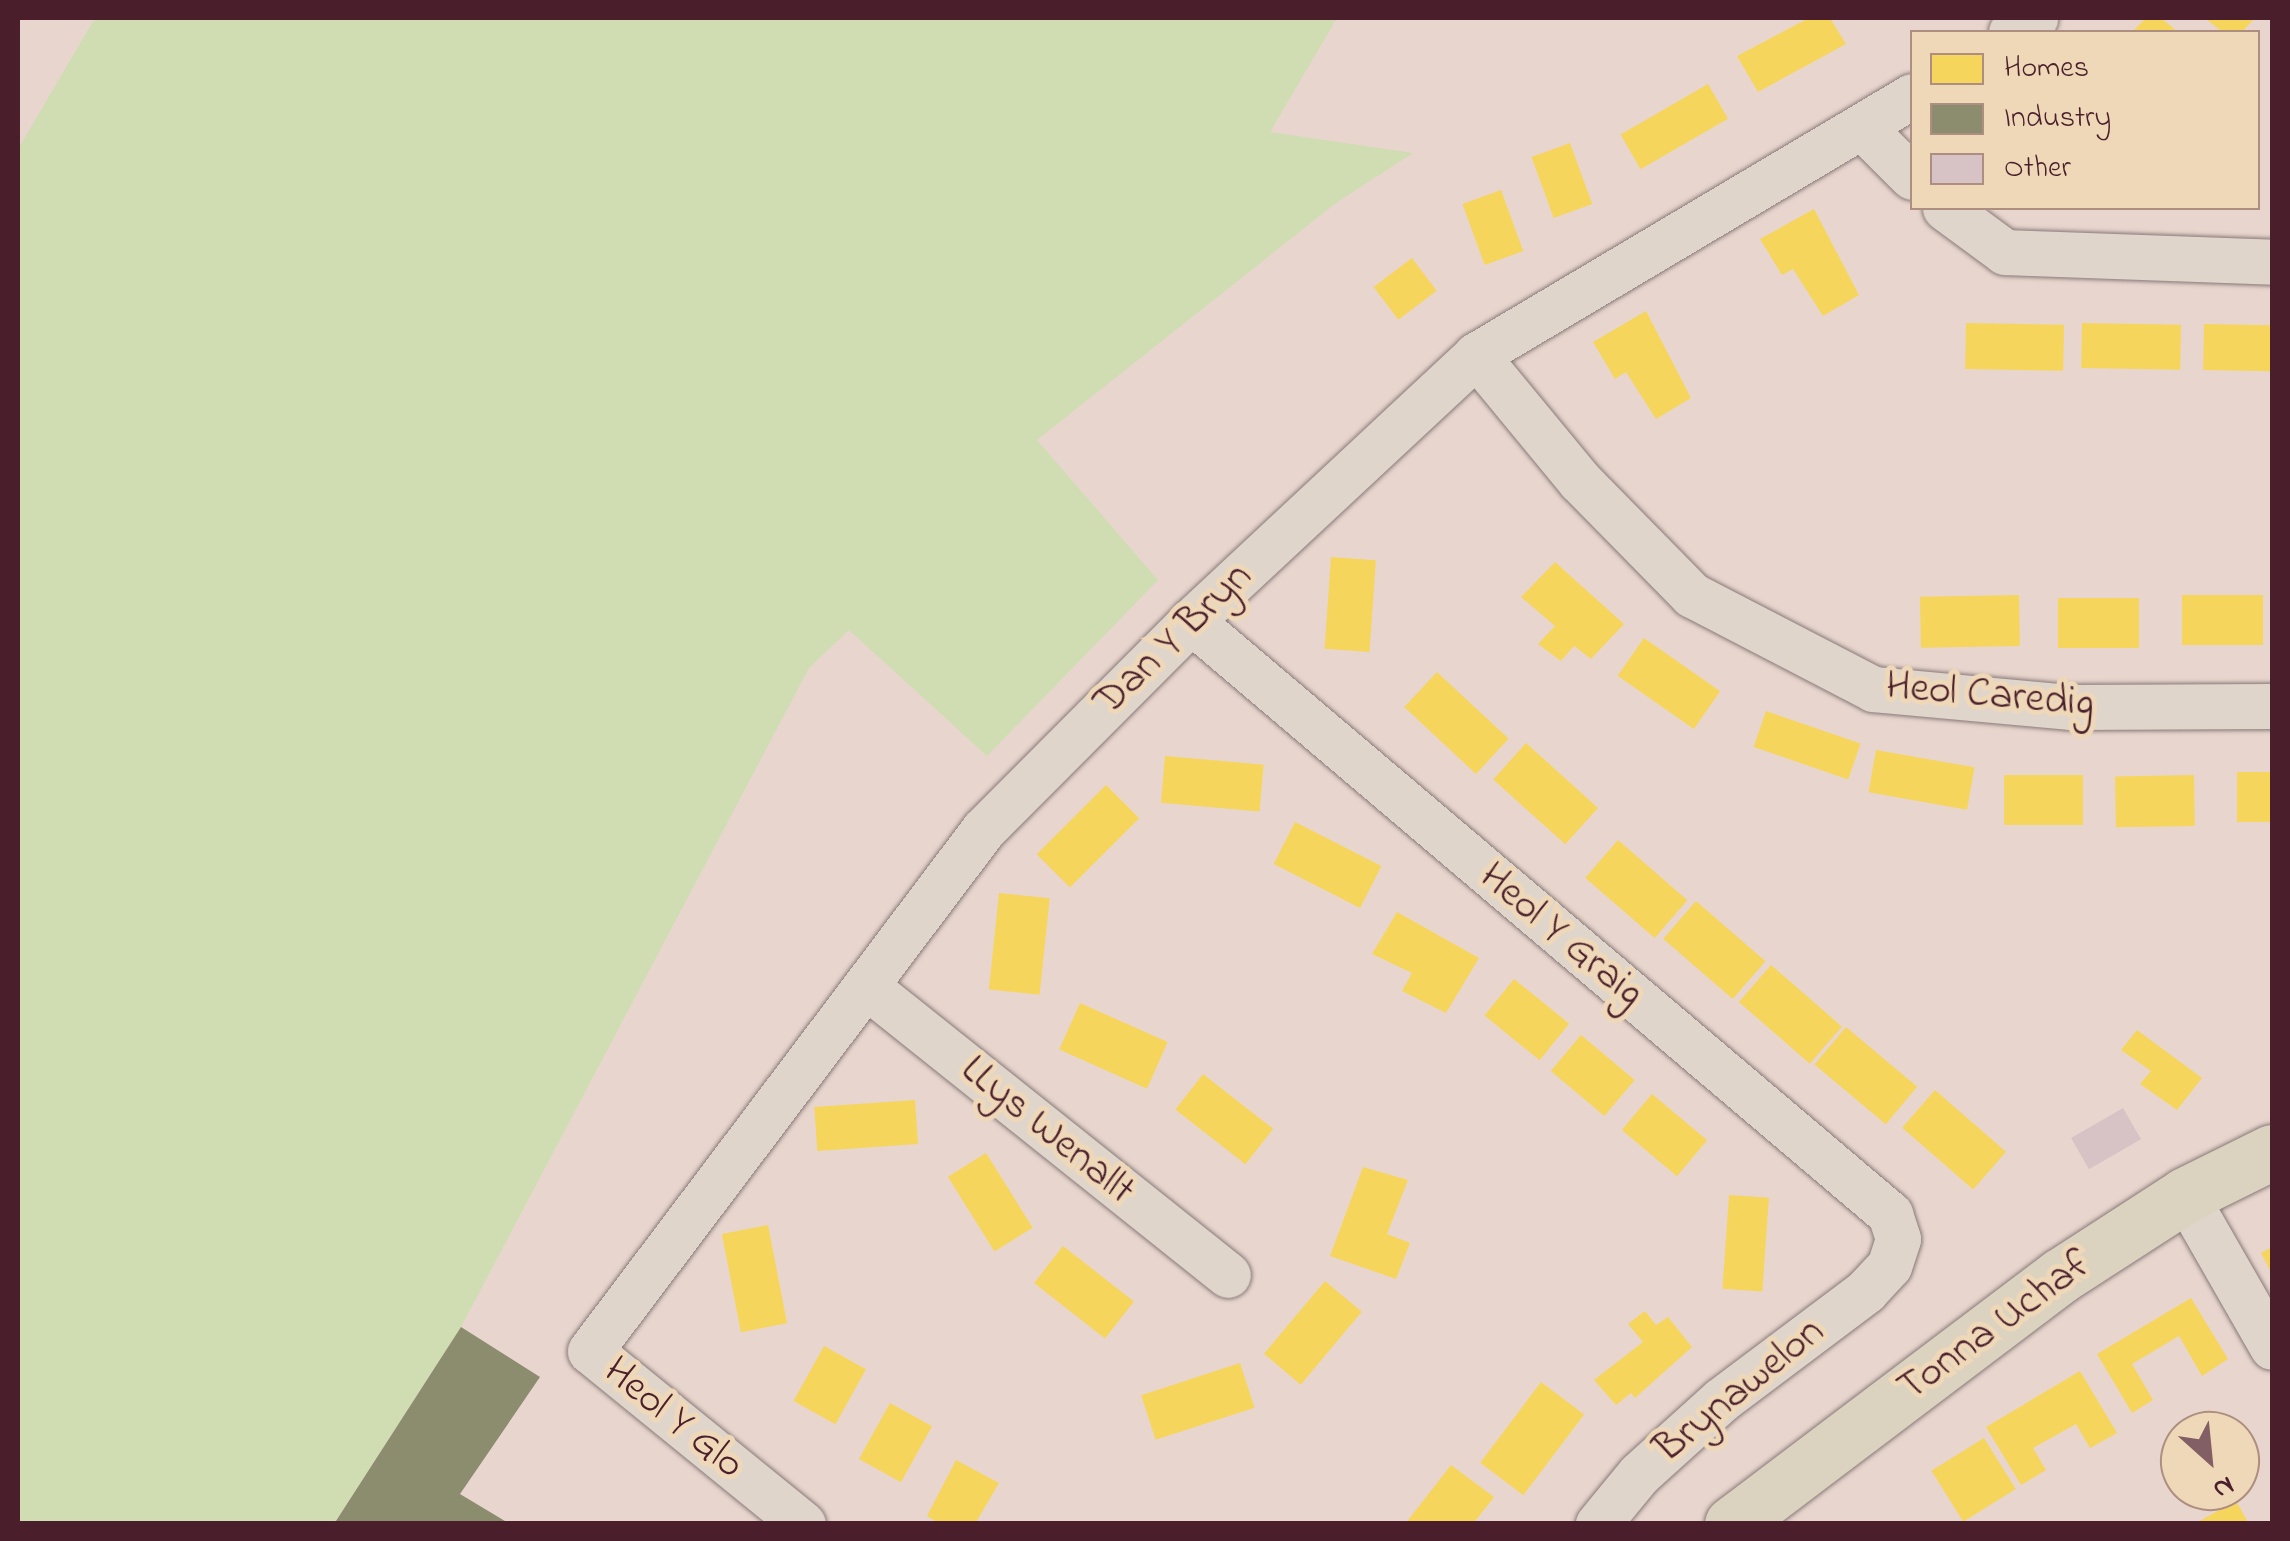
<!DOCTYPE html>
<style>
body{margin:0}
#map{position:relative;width:2290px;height:1541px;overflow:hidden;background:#e8d6ce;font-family:"Indie Flower",sans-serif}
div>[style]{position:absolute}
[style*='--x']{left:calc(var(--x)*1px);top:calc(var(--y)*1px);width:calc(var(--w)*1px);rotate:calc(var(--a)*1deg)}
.green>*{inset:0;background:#d0dcb2}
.homes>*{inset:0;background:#f6d55c;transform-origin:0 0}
.industry>*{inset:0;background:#8c8c6e}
.building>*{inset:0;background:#d7c3c6;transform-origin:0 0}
.roads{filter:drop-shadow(0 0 2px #897978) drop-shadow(0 0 2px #897978)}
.minor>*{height:45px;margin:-22.5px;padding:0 22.5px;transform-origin:22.5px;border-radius:22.5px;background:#dfd5cb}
.major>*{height:55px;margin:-27.5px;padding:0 27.5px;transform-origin:27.5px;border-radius:27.5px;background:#dbd2c0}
span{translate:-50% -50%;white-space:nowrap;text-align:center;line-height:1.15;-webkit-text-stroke:10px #efd8b8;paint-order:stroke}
.street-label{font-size:42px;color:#4a1f2b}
.frame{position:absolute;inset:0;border:20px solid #4a1f2b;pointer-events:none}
.legend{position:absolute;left:1910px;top:30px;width:350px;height:180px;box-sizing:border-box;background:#efd8b8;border:2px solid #ad8e80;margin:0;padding:12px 18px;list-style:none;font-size:30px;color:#4a1f2b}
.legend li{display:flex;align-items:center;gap:20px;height:50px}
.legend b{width:50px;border:2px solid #ad8e80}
.north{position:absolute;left:2160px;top:1411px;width:100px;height:100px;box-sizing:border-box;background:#efd8b8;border:2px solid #ad8e80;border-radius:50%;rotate:153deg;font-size:28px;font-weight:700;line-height:40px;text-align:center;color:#4a1f2b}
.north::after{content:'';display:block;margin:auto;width:35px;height:45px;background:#815f64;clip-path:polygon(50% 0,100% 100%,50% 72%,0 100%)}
</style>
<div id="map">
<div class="green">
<i style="clip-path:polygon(95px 18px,1337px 18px,1270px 132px,1413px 153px,1336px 203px,1037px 440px,1158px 580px,987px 756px,849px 630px,809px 668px,461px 1327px,334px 1523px,18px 1524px,18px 149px)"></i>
</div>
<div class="homes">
<i style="clip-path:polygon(1809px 18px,1830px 18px,1846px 44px,1758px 92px,1737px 56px)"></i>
<i style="clip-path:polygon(2146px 18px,2161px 18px,2178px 32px,2132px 32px)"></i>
<i style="clip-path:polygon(2205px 18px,2255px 18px,2242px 32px,2222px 32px)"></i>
<i style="left:1708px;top:84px;width:40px;height:101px;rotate:60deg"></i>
<i style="left:1570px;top:143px;width:65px;height:41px;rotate:70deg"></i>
<i style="left:1501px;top:190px;width:65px;height:41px;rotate:70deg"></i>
<i style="clip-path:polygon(1814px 209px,1859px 295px,1823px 316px,1793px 269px,1782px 275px,1760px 239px)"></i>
<i style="left:1412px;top:258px;width:41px;height:48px;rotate:53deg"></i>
<i style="clip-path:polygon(1646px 311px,1691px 398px,1656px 419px,1626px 372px,1615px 379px,1593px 342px)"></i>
<i style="left:1966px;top:323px;width:98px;height:46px;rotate:1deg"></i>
<i style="left:2082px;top:323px;width:99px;height:45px;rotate:1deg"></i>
<i style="left:2204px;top:324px;width:68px;height:46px;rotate:1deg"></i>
<i style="left:1331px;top:557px;width:45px;height:92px;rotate:4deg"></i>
<i style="clip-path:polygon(1555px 562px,1624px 624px,1591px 659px,1574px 646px,1561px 661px,1538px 644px,1555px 626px,1521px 597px)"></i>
<i style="left:2019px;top:595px;width:51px;height:99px;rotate:89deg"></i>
<i style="left:2263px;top:595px;width:50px;height:81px;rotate:90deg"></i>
<i style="left:2139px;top:598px;width:50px;height:81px;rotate:90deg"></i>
<i style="left:1644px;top:638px;width:93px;height:46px;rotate:35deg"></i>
<i style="left:1437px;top:672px;width:98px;height:48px;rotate:43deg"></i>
<i style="left:1766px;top:711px;width:100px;height:38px;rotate:19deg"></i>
<i style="left:1526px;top:743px;width:97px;height:49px;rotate:42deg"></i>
<i style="left:1876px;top:750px;width:100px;height:43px;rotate:10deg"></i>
<i style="left:1165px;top:756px;width:99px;height:47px;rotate:5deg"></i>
<i style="left:2272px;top:772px;width:50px;height:35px;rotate:90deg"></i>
<i style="left:2083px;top:775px;width:50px;height:79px;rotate:90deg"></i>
<i style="left:2194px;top:775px;width:51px;height:79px;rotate:89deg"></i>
<i style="left:1106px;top:785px;width:47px;height:98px;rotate:45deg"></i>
<i style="left:1295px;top:822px;width:97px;height:47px;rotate:27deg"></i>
<i style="left:1618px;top:840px;width:92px;height:50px;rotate:41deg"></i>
<i style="left:999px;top:893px;width:51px;height:97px;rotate:6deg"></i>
<i style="left:1696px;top:901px;width:92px;height:50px;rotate:41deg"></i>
<i style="clip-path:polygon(1397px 912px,1479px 958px,1446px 1013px,1402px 991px,1412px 973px,1372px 954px)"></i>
<i style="left:1771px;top:965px;width:94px;height:49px;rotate:41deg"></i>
<i style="left:1514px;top:979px;width:71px;height:47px;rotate:39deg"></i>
<i style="left:1080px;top:1003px;width:96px;height:51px;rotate:24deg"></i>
<i style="left:1846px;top:1027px;width:93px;height:49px;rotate:40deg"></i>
<i style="clip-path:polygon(2137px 1030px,2202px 1078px,2177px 1110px,2140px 1084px,2151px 1071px,2121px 1050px)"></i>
<i style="left:1581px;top:1035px;width:70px;height:47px;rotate:40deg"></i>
<i style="left:1203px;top:1074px;width:89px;height:45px;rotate:38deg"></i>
<i style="left:1935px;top:1090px;width:94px;height:50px;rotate:41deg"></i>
<i style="left:1652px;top:1094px;width:72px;height:47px;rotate:40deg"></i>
<i style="left:915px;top:1100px;width:44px;height:101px;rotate:86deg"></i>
<i style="left:986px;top:1153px;width:88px;height:45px;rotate:58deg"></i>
<i style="clip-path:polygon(1363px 1167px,1408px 1180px,1387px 1234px,1410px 1243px,1396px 1279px,1330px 1256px)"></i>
<i style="left:1729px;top:1195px;width:40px;height:94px;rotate:4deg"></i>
<i style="left:768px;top:1225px;width:100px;height:47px;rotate:79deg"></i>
<i style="left:1063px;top:1246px;width:90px;height:47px;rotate:38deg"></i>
<i style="clip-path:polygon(2272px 1247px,2272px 1274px,2261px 1253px)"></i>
<i style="left:1325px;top:1281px;width:48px;height:95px;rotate:40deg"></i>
<i style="clip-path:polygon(2191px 1298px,2228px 1359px,2202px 1376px,2179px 1336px,2132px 1364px,2153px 1400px,2132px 1413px,2097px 1354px)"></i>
<i style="clip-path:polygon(1645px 1311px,1656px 1325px,1668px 1317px,1692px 1347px,1635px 1398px,1631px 1393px,1616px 1405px,1594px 1380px,1643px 1342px,1628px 1324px)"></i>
<i style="left:824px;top:1346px;width:48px;height:63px;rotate:29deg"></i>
<i style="left:1240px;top:1363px;width:47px;height:104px;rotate:72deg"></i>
<i style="clip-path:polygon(2080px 1371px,2117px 1433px,2090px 1448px,2076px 1424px,2033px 1448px,2046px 1470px,2021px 1485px,1986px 1427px)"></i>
<i style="left:1541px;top:1382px;width:54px;height:101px;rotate:37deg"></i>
<i style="left:890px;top:1403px;width:48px;height:64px;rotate:29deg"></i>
<i style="left:1984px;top:1438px;width:60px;height:62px;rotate:58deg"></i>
<i style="clip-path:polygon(956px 1460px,999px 1483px,975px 1524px,940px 1524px,927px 1516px)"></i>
<i style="clip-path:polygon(1451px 1465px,1494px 1497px,1473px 1524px,1405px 1524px)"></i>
<i style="clip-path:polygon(2236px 1501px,2249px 1524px,2194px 1524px)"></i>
</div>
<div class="industry">
<i style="clip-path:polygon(461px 1327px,540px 1377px,460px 1494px,510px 1524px,334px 1524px)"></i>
</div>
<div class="building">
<i style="left:2123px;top:1108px;width:36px;height:60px;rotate:60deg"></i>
</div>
<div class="roads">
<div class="minor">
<i style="--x:2011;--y:32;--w:28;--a:-30"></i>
<i style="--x:1863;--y:128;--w:69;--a:45"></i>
<i style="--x:1945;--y:208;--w:74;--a:36.3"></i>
<i style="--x:2005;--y:252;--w:267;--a:2.1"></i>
<i style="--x:1476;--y:355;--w:163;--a:50.5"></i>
<i style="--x:1580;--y:481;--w:160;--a:45.5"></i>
<i style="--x:1692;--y:595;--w:204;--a:27.4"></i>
<i style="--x:1873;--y:689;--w:199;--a:5.2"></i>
<i style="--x:2071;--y:707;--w:201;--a:-0.3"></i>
<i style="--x:1191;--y:621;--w:917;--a:40.31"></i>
<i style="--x:1890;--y:1214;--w:26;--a:72"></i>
<i style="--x:1898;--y:1239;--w:28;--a:108"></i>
<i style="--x:1889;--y:1266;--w:34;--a:133"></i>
<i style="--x:1866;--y:1291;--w:181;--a:143.1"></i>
<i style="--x:1721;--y:1400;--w:110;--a:137.9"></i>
<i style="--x:1639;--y:1474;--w:65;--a:129.4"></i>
<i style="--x:866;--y:986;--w:463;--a:38.6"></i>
<i style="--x:2185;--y:1195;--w:175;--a:60.2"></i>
<i style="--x:803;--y:1524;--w:274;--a:-140.9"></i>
<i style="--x:590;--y:1351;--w:653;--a:-52.97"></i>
<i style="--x:983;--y:830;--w:295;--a:-45.1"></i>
<i style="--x:1191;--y:621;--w:390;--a:-43"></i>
<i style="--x:1476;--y:355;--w:507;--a:-30.71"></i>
</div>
<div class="major">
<i style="--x:1732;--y:1524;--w:411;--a:-37.1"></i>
<i style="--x:2060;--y:1276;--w:149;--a:-32.9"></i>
<i style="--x:2185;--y:1195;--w:97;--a:-26.3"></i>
</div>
</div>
<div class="street-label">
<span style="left:1174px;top:640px;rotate:-44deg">Dan Y Bryn</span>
<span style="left:1990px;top:696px;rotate:5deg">Heol Caredig</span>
<span style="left:1561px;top:936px;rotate:40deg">Heol Y Graig</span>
<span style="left:1047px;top:1131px;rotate:39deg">LLys Wenallt</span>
<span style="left:1995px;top:1327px;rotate:-36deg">Tonna Uchaf</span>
<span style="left:1740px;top:1391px;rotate:-39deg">Brynawelon</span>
<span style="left:673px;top:1419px;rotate:39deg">Heol Y Glo</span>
</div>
<div class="frame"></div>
<ul class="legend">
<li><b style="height:28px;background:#f6d55c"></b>Homes</li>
<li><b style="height:28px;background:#8c8c6e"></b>Industry</li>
<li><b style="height:28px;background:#d7c3c6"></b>Other</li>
</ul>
<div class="north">N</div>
</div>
